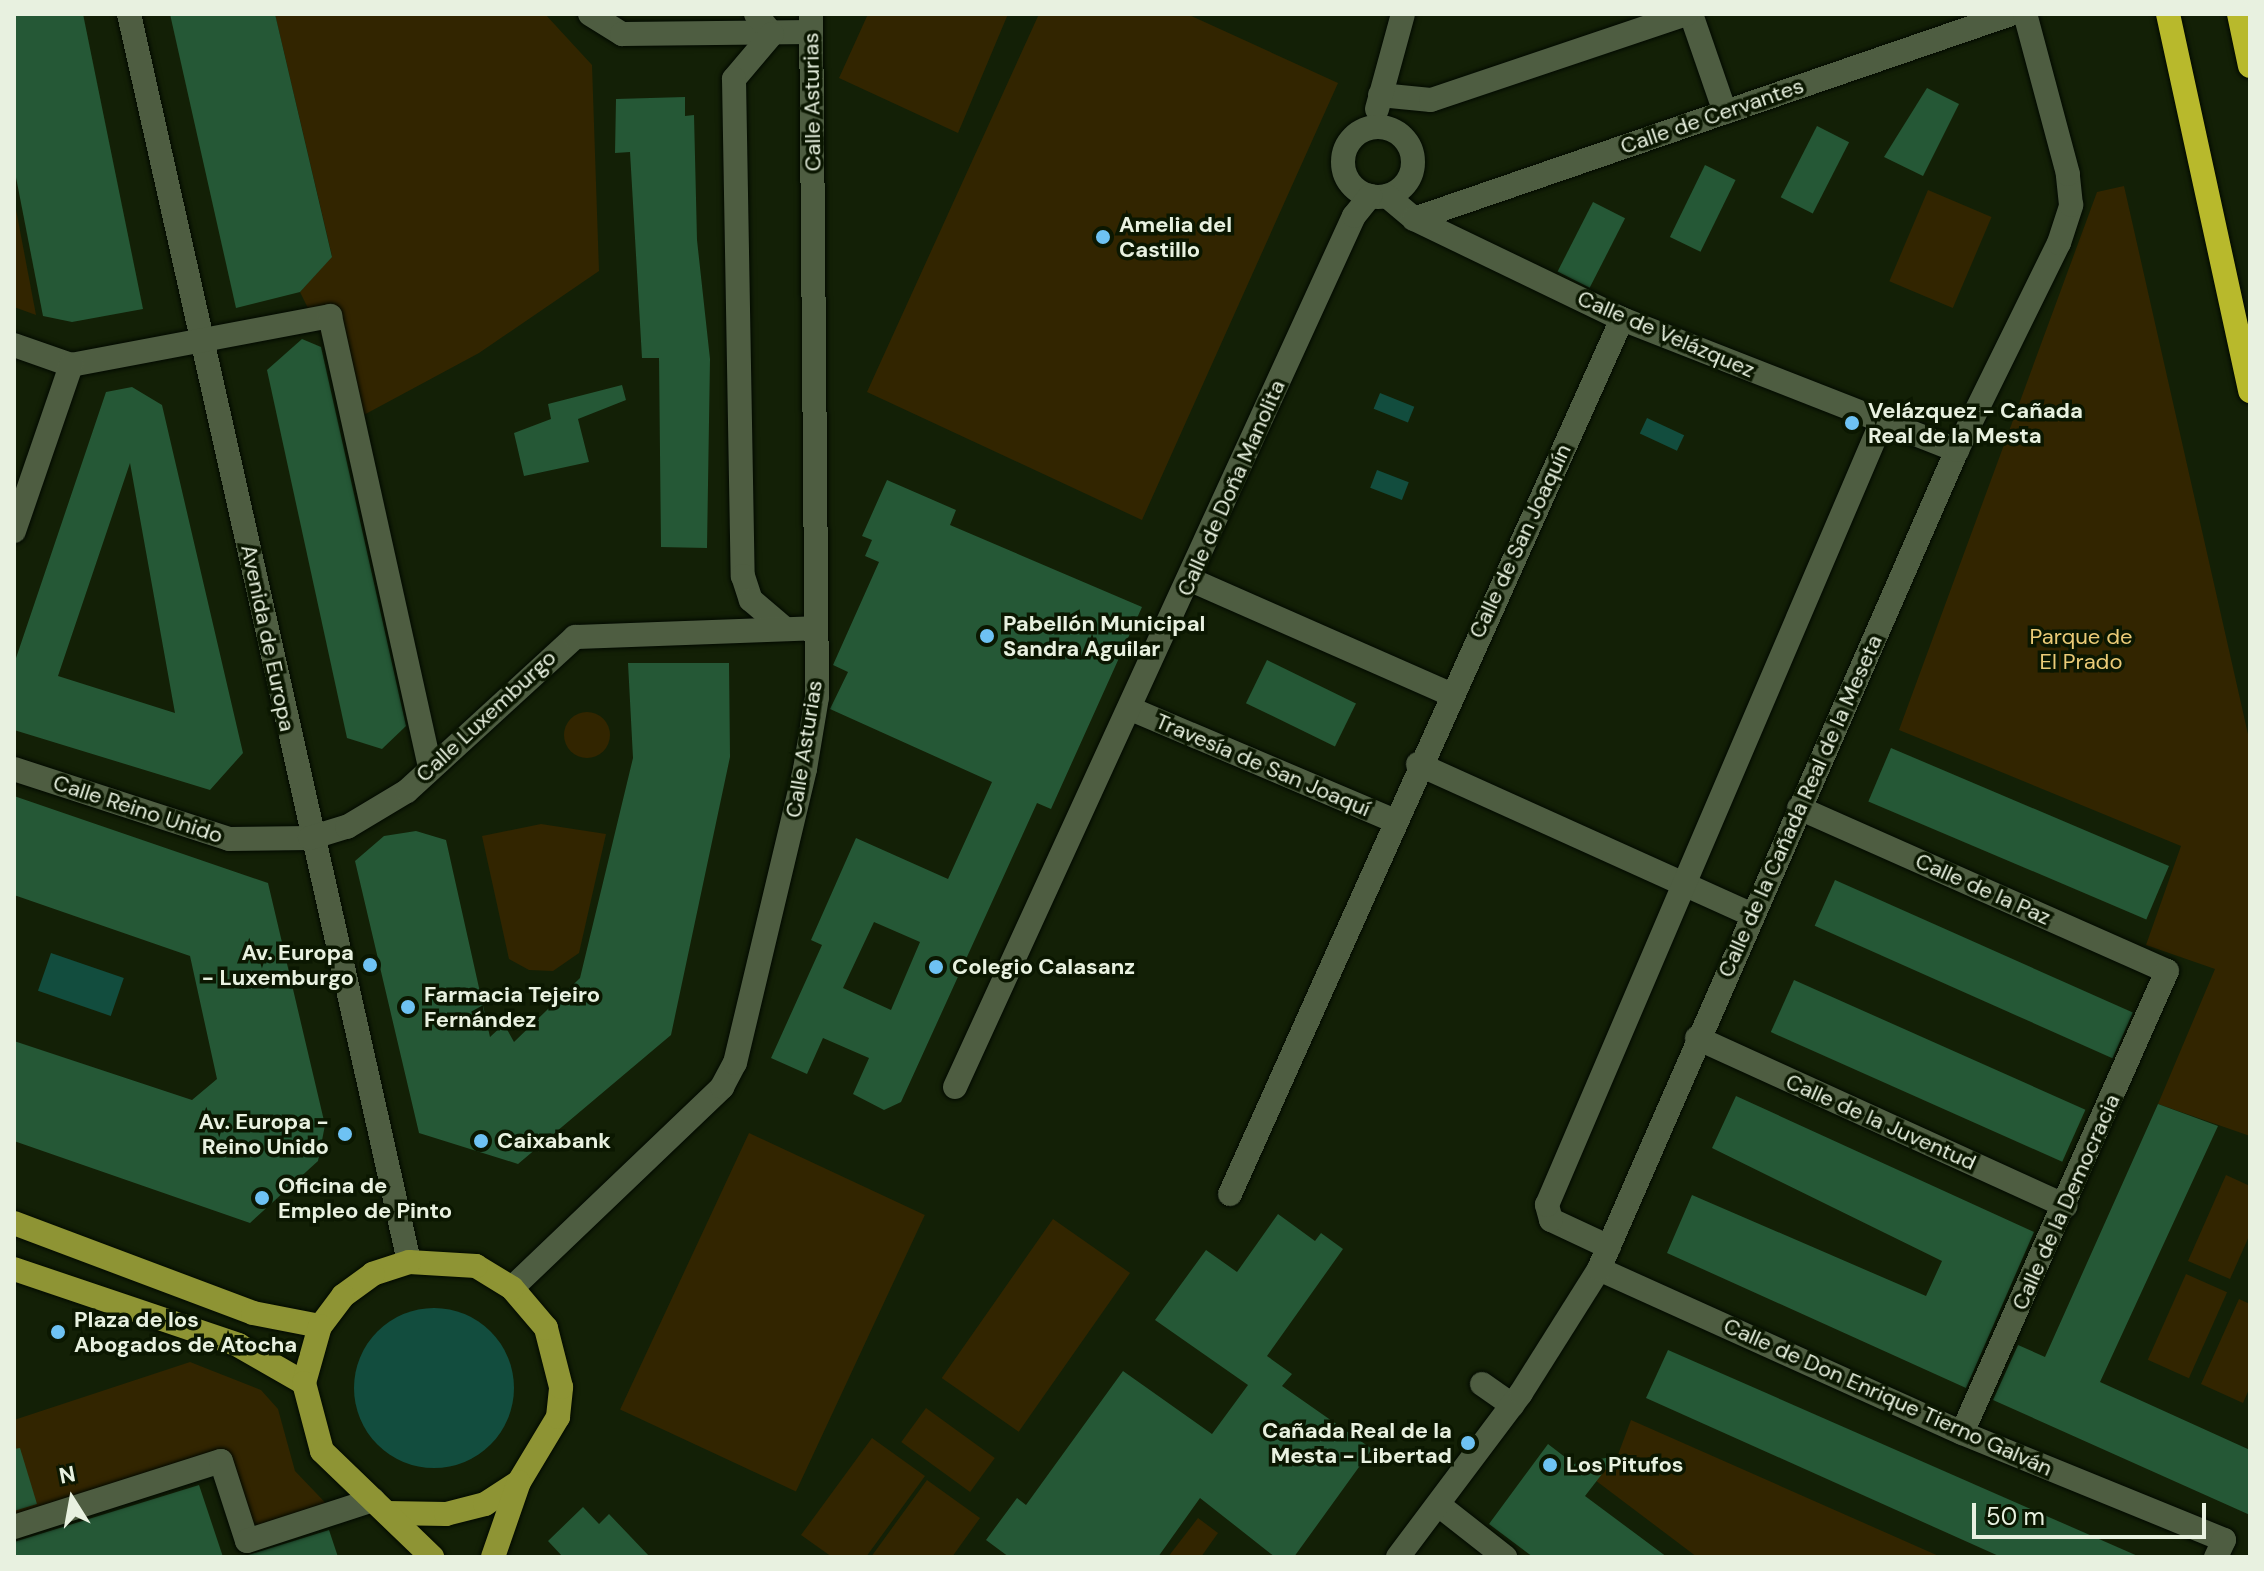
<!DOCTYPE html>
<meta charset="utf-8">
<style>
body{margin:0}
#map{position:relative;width:2264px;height:1571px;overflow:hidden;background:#132006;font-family:"DM Sans",sans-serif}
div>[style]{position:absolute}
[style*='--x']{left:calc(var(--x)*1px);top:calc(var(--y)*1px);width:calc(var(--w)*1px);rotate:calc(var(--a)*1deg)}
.green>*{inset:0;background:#322500;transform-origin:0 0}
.round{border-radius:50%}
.water>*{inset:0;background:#124d3e;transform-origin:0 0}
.building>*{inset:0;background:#255836;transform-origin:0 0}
.roads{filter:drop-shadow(0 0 2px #020900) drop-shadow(0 0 2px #020900)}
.minor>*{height:24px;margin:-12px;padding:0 12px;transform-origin:12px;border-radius:12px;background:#4e5d41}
.minor>.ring{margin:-12px;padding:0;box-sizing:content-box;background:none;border:24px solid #4e5d41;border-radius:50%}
.major>*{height:24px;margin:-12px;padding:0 12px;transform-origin:12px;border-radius:12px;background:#8e9434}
.highway>*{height:24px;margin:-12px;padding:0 12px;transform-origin:12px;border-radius:12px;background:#b8b92c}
.dots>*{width:22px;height:22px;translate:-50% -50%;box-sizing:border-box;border:4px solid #0b1701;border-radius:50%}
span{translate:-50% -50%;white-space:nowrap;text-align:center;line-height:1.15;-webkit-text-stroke:7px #0b1701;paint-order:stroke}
.street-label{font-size:22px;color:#e8f1e0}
.poi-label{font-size:22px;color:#e8f1e0;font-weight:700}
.left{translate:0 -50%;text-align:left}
.right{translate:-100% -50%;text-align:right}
.park-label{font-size:22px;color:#ebcb77}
.frame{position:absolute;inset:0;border:16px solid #e8f1e0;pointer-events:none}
.north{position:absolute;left:32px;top:1459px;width:80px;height:80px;-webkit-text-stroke:6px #0b1701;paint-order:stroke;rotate:349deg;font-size:22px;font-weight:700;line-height:32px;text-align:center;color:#e8f1e0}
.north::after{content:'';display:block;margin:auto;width:28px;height:36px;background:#e8f1e0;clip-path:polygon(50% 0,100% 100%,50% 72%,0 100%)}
.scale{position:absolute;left:1972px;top:1503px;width:234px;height:36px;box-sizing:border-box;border:4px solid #e8f1e0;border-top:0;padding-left:10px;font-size:24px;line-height:28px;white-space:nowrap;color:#e8f1e0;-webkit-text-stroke:6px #0b1701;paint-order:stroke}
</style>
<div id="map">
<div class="green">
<i style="clip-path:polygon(275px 14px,545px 14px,592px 65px,599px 271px,479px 353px,347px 424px,328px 349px,300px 292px,332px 256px)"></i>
<i style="clip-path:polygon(868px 14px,1008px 14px,958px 133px,839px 78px)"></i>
<i style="clip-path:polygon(1039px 14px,1187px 14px,1338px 83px,1142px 520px,867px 392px)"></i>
<i style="clip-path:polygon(2124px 186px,2250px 743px,2250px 1136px,2158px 1104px,2215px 969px,2146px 945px,2181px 846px,1899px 730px,2097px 192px)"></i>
<i style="left:1928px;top:190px;width:69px;height:99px;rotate:23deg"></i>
<i style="clip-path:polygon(14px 199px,36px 315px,14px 307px)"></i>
<i class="round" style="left:564px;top:712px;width:46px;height:46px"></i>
<i style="clip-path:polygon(541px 824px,606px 834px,579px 953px,553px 971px,529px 970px,509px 959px,482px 836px)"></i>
<i style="left:749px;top:1133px;width:194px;height:305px;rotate:25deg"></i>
<i style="clip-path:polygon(2226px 1175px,2250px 1186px,2250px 1234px,2230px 1279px,2188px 1261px)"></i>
<i style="left:1053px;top:1219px;width:94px;height:194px;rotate:35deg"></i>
<i style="left:2186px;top:1274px;width:45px;height:94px;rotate:24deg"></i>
<i style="clip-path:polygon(2239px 1299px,2250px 1304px,2250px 1387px,2243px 1403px,2201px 1384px)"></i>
<i style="clip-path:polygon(190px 1362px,261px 1390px,278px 1409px,295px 1471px,339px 1517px,239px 1549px,214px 1475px,14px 1539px,14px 1420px)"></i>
<i style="left:926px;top:1408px;width:85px;height:42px;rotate:36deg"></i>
<i style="clip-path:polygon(1631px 1420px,1941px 1557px,1697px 1557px,1587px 1474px,1616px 1460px)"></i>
<i style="clip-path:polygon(872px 1438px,925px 1476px,866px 1557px,832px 1557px,801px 1535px)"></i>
<i style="clip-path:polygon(927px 1480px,980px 1518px,952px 1557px,871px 1557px)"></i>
<i style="clip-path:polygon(1198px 1518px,1218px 1533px,1201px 1557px,1168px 1557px)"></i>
</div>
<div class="water">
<i style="left:1380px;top:393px;width:37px;height:17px;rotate:22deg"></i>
<i style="left:1647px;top:418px;width:41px;height:17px;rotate:25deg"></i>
<i style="left:1377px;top:470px;width:34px;height:19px;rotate:21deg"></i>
<i style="left:51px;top:953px;width:77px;height:40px;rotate:19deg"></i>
<i class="round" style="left:354px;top:1308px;width:160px;height:160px"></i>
</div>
<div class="building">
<i style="clip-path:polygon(14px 14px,83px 14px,143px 309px,72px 322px,43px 316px,14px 167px)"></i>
<i style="clip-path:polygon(170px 14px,275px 14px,332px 257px,300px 292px,236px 308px)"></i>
<i style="clip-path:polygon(1927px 88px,1959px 104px,1923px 176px,1884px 157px)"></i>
<i style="clip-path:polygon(685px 97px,685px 116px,694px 115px,697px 240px,710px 359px,707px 548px,661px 547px,659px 358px,642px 358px,630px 152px,615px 153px,616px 99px)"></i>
<i style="left:1817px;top:126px;width:36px;height:80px;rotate:27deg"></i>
<i style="left:1705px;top:165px;width:34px;height:80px;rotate:26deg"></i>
<i style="left:1593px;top:202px;width:36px;height:78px;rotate:27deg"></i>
<i style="clip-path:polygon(302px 339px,321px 347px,406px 726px,382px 749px,347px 738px,267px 370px)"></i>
<i style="clip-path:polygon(622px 385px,626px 400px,578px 419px,589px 462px,524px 476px,514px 433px,551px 419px,548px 404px)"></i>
<i style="clip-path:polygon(evenodd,132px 387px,162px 405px,243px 753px,210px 790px,14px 730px,14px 664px,106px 392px,132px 387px,130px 463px,175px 713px,58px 676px,130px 463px)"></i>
<i style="clip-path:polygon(evenodd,887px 480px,956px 510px,950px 525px,1142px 607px,1051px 809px,1037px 803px,901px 1102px,884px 1110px,853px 1094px,869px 1058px,823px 1038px,807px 1074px,771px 1058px,822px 945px,811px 940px,856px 838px,948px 879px,992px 782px,830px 709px,848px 672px,833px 665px,879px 562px,865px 556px,872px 540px,862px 536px,887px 480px,874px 922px,920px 942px,891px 1010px,843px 988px,874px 922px)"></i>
<i style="left:1267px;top:660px;width:99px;height:48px;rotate:26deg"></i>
<i style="clip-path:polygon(628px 663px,729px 663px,730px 757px,671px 1035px,518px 1164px,419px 1133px,355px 861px,384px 836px,416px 831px,446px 840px,490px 1037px,504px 1024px,514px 1042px,580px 978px,633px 758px)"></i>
<i style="left:1891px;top:748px;width:302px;height:58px;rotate:23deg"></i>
<i style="clip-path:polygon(14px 796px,268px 883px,325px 1125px,318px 1161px,250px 1223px,14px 1141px,14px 1041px,192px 1100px,217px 1079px,190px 956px,14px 895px)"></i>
<i style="left:1835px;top:880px;width:326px;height:50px;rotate:24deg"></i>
<i style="left:1794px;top:980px;width:319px;height:57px;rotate:24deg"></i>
<i style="clip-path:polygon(1736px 1096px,2034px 1232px,1966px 1388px,1667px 1253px,1692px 1195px,1926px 1296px,1942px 1261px,1712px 1148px)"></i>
<i style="clip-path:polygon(2158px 1104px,2218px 1126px,2100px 1382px,2250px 1450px,2250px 1515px,1993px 1400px,2018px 1345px,2045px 1357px)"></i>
<i style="clip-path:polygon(1278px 1214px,1315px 1241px,1321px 1233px,1343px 1249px,1267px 1356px,1292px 1374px,1282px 1386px,1372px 1449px,1294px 1557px,1275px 1557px,1200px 1498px,1158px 1557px,1009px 1557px,986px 1540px,1017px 1498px,1026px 1505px,1123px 1371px,1212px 1434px,1248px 1385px,1155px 1320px,1206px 1250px,1237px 1272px)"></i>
<i style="clip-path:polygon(1668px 1350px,2140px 1557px,2001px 1557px,1646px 1398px)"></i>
<i style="clip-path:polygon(1548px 1444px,1574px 1464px,1616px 1456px,1585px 1496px,1667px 1557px,1533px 1557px,1489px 1524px)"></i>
<i style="clip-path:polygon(20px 1448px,37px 1504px,14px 1511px,14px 1449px)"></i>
<i style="clip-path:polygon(199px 1485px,223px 1557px,14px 1557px,14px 1542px)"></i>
<i style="clip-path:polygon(583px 1507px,599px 1524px,609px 1514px,650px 1557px,563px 1557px,548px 1541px)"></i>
<i style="clip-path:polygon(329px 1530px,338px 1557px,246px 1557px,245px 1556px)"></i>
</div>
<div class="roads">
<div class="minor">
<i style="--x:129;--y:14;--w:1279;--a:77.35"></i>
<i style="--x:590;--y:14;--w:38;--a:32"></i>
<i style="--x:622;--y:34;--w:189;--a:-0.6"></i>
<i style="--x:756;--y:14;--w:26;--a:51"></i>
<i style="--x:772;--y:34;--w:59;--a:130.2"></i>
<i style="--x:734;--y:79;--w:497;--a:89"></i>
<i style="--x:743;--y:576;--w:25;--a:72"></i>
<i style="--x:751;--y:600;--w:43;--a:40.3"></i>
<i style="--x:1691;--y:14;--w:104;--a:70.9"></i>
<i style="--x:1380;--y:95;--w:51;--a:5.6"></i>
<i style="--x:1431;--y:100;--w:269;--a:-18.6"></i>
<i style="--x:1377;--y:109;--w:98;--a:-74.7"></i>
<i class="ring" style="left:1343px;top:127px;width:46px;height:46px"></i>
<i style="--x:1387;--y:196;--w:35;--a:40"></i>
<i style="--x:1414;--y:219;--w:231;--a:25.7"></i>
<i style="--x:1622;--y:319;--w:360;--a:21.4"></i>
<i style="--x:1414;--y:219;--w:631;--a:-18.95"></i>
<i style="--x:14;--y:345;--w:60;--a:19.3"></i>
<i style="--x:71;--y:365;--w:264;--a:-10.7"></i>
<i style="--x:330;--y:316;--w:462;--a:77.5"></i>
<i style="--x:14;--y:531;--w:176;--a:-71"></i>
<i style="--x:1189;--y:579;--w:285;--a:23.8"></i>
<i style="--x:1131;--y:709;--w:287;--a:23"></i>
<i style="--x:1418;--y:764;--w:367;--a:24.3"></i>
<i style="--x:14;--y:769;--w:226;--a:18"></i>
<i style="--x:229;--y:839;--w:81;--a:-0.7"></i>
<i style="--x:310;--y:838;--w:39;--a:-17"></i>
<i style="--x:347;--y:827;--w:70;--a:-31"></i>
<i style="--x:407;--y:791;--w:228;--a:-42.5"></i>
<i style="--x:575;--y:637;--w:241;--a:-2.1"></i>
<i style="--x:1799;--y:808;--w:402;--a:23.9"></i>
<i style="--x:2167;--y:971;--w:505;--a:113.93"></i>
<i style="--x:1697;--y:1038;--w:405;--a:24.5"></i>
<i style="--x:955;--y:1087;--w:958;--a:-65.39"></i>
<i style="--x:1354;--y:216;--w:26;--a:-51"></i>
<i style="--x:1230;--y:1194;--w:959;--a:-65.87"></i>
<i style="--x:1609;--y:1247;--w:64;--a:-155"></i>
<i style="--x:1551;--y:1220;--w:16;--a:-105"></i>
<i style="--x:1547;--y:1205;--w:853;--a:-66.86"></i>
<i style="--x:1599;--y:1269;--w:398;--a:24.3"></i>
<i style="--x:1962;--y:1433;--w:283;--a:22.2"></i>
<i style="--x:2224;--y:1540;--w:19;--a:115"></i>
<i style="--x:512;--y:1288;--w:291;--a:-43.7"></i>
<i style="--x:722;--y:1087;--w:27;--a:-62"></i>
<i style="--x:735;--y:1063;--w:302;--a:-76.6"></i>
<i style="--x:805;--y:769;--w:73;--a:-80.5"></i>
<i style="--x:817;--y:697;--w:683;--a:-90.5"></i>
<i style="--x:1482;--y:1384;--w:37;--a:35"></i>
<i style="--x:1440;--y:1506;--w:83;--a:38.1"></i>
<i style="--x:14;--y:1527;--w:217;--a:-17.7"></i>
<i style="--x:221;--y:1461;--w:84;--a:72"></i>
<i style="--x:247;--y:1541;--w:133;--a:-18"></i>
<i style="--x:1398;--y:1557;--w:205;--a:-53.1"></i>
<i style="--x:1521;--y:1393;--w:146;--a:-57.8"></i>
<i style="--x:1599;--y:1269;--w:894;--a:-66.39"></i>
<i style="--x:1957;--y:450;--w:231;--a:-63.8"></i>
<i style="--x:2059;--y:243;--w:40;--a:-72"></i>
<i style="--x:2071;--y:205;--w:31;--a:-96"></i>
<i style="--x:2068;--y:174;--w:166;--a:-105"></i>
</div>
<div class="major">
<i style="--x:14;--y:1223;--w:255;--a:20.6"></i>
<i style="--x:253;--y:1313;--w:68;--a:11"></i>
<i style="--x:14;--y:1269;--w:237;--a:18.7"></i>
<i style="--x:238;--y:1345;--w:76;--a:29.9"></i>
<i style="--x:387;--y:1513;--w:59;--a:1"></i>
<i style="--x:446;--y:1514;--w:40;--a:-14.4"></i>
<i style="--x:485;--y:1504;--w:40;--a:-32.9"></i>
<i style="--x:519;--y:1482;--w:76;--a:-59"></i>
<i style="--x:558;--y:1417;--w:30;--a:-84"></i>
<i style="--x:561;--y:1387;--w:61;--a:-104.3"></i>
<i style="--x:546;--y:1328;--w:52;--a:-130.4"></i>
<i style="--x:512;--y:1288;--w:42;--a:-148.6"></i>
<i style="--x:476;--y:1266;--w:67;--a:-176.6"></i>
<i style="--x:409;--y:1262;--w:38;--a:162"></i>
<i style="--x:373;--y:1274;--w:37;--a:144"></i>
<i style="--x:343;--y:1296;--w:38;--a:127"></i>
<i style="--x:320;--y:1326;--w:59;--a:105.7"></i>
<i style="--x:304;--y:1383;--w:70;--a:75.2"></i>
<i style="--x:322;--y:1451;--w:153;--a:43.9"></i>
<i style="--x:493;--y:1557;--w:79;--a:-70.9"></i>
</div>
<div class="highway">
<i style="--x:2168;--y:14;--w:386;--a:77.7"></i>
<i style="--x:2239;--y:14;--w:53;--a:78.1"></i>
</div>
</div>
<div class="dots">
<i style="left:1103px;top:237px;background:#6ec2f3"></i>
<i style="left:1852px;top:423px;background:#6ec2f3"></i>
<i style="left:987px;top:636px;background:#6ec2f3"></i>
<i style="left:370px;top:965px;background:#6ec2f3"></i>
<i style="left:936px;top:967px;background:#6ec2f3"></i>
<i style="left:408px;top:1007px;background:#6ec2f3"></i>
<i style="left:345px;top:1134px;background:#6ec2f3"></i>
<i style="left:481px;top:1141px;background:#6ec2f3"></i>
<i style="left:262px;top:1198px;background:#6ec2f3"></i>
<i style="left:58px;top:1332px;background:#6ec2f3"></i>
<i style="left:1468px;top:1443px;background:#6ec2f3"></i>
<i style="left:1550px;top:1465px;background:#6ec2f3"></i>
</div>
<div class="street-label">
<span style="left:812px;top:102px;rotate:-91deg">Calle Asturias</span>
<span style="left:1712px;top:116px;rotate:-19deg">Calle de Cervantes</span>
<span style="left:1666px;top:334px;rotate:23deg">Calle de Velázquez</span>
<span style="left:1231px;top:488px;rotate:-66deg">Calle de Doña Manolita</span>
<span style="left:1520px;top:541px;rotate:-65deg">Calle de San Joaquín</span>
<span style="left:268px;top:638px;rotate:78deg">Avenida de Europa</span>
<span style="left:486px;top:716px;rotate:-43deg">Calle Luxemburgo</span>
<span style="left:804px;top:749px;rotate:-81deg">Calle Asturias</span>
<span style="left:1263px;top:765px;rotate:23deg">Travesía de San Joaquí</span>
<span style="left:1800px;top:806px;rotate:-66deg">Calle de la Cañada Real de la Meseta</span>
<span style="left:138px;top:809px;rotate:18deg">Calle Reino Unido</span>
<span style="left:1983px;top:889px;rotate:24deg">Calle de la Paz</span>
<span style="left:1881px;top:1122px;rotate:24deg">Calle de la Juventud</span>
<span style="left:2066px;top:1202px;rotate:-66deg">Calle de la Democracia</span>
<span style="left:1888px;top:1397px;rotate:24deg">Calle de Don Enrique Tierno Galván</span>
</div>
<div class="poi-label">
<span class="left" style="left:1119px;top:237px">Amelia del<br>Castillo</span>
<span class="left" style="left:1868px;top:423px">Velázquez - Cañada<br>Real de la Mesta</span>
<span class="left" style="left:1003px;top:636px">Pabellón Municipal<br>Sandra Aguilar</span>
<span class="right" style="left:354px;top:965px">Av. Europa<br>- Luxemburgo</span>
<span class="left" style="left:952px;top:967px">Colegio Calasanz</span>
<span class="left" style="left:424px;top:1007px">Farmacia Tejeiro<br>Fernández</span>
<span class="right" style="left:329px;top:1134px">Av. Europa -<br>Reino Unido</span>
<span class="left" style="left:497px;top:1141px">Caixabank</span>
<span class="left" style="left:278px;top:1198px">Oficina de<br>Empleo de Pinto</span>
<span class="left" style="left:74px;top:1332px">Plaza de los<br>Abogados de Atocha</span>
<span class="right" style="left:1452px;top:1443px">Cañada Real de la<br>Mesta - Libertad</span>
<span class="left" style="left:1566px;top:1465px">Los Pitufos</span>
</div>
<div class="park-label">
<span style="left:2081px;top:649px">Parque de<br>El Prado</span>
</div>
<div class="frame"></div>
<div class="north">N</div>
<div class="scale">50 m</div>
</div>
